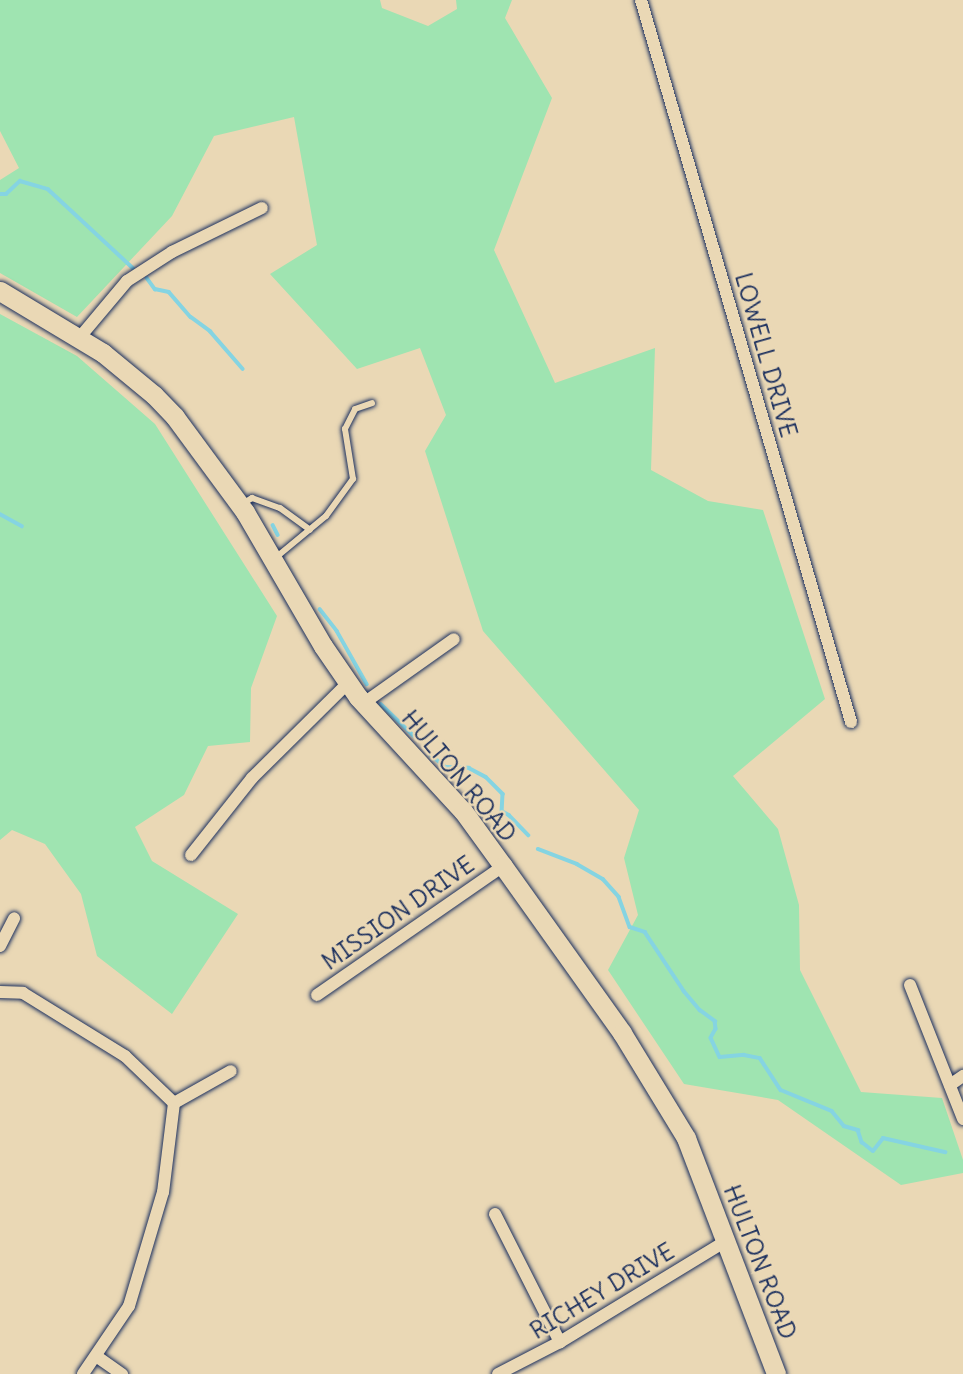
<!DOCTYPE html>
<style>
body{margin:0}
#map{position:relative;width:963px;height:1374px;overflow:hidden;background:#ead8b5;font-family:Delius,sans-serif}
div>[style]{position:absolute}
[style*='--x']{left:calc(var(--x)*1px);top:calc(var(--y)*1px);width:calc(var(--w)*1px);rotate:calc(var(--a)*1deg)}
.green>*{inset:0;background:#9fe4b1}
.stream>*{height:3.5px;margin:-1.75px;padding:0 1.75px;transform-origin:1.75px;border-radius:1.75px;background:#85d4e2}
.roads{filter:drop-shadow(0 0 2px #1b2f5e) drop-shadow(0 0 2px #1b2f5e)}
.lane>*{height:6px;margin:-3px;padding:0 3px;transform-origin:3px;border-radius:3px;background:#ead8b5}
.street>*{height:12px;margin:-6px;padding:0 6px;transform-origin:6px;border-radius:6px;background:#ead8b5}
.primary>*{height:19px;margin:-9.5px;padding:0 9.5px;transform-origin:9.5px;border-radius:9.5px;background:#ead8b5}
span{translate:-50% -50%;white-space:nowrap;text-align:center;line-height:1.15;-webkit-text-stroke:5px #ead8b5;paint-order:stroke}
.street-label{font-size:24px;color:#1b2f5e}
</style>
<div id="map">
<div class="green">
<i style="clip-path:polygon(0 0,380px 0,382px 8px,428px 26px,457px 9px,456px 0,512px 0,505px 18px,552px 98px,494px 250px,555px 383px,655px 348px,651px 470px,708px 501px,763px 510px,825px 699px,733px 776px,778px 829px,799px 905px,800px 970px,861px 1092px,942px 1098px,963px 1160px,963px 1173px,901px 1185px,778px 1100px,684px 1084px,608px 970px,638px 915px,624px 858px,639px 810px,483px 631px,425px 451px,446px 415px,420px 348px,357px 369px,270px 274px,317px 245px,294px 117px,214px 136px,172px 216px,77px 317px,0 273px,0 180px,19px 168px,0 131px)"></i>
<i style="clip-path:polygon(0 314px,77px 356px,155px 424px,277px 616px,251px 688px,250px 742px,208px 746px,184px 795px,135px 827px,152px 861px,238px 914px,172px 1014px,97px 956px,81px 894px,45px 844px,12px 830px,0 840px)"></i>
</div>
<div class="stream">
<i style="--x:0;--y:194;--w:6;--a:0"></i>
<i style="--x:6;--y:194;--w:19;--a:-43"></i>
<i style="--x:20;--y:181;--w:29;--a:16"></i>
<i style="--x:48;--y:189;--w:116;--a:42.9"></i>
<i style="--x:147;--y:278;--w:14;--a:54"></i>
<i style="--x:155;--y:289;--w:14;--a:12"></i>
<i style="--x:169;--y:292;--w:33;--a:49"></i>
<i style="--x:191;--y:317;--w:24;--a:36"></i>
<i style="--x:210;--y:331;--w:50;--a:49"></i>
<i style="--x:0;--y:514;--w:25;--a:29"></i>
<i style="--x:273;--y:525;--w:11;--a:63"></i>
<i style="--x:320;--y:609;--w:28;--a:52"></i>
<i style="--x:337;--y:631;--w:61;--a:60.5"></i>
<i style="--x:381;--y:704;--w:45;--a:44.1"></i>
<i style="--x:431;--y:755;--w:19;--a:39"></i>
<i style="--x:446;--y:767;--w:23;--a:2"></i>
<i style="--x:469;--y:768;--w:19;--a:28"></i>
<i style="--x:486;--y:777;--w:24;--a:45"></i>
<i style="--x:503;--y:794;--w:17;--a:93"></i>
<i style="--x:502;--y:811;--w:8;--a:30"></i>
<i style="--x:509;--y:815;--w:28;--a:46"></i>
<i style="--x:538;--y:849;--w:42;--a:21"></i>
<i style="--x:577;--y:864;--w:30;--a:30"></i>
<i style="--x:603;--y:879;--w:24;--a:48"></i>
<i style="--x:619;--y:897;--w:32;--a:70"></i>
<i style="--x:630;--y:927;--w:16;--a:18"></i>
<i style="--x:645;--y:932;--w:71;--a:56.5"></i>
<i style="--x:684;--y:991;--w:25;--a:50"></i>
<i style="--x:700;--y:1010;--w:19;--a:36"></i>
<i style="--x:715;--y:1021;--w:8;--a:83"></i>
<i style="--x:716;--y:1029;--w:10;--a:119"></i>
<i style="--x:711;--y:1038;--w:21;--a:65"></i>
<i style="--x:720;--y:1057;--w:24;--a:-5"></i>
<i style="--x:744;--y:1055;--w:16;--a:11"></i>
<i style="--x:760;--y:1058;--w:38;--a:57"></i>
<i style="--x:781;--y:1090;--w:55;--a:22.4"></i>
<i style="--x:832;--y:1111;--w:19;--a:51"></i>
<i style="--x:844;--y:1126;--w:15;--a:16"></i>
<i style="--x:858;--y:1130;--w:13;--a:72"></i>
<i style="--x:862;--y:1142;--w:14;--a:39"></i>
<i style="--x:873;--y:1151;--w:16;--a:-52"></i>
<i style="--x:883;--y:1138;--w:64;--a:12.7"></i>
</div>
<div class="roads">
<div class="lane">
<i style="--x:242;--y:504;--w:12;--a:-31"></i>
<i style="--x:252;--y:498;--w:30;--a:20"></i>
<i style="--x:280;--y:508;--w:37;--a:36"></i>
<i style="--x:274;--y:559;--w:67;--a:-39.6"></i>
<i style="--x:326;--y:516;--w:46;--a:-53.9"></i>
<i style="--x:353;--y:479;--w:51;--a:-99.1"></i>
<i style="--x:345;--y:429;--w:22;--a:-63"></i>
<i style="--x:355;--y:409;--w:18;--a:-19"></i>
</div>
<div class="street">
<i style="--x:641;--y:0;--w:752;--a:73.78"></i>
<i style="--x:80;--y:337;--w:73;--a:-50"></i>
<i style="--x:127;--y:281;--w:54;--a:-32.8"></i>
<i style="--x:172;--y:252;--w:100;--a:-26.1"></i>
<i style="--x:364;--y:703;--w:110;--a:-35.4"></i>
<i style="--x:191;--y:855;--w:98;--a:-51.6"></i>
<i style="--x:252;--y:778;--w:135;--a:-44.7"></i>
<i style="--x:0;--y:946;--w:31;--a:-63"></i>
<i style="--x:910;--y:985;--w:144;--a:68.4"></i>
<i style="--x:0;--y:992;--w:23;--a:2"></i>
<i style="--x:23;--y:993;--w:120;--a:31.7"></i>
<i style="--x:125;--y:1056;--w:68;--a:43.8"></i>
<i style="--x:174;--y:1103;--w:90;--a:97"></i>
<i style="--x:163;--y:1192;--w:119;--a:106.6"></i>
<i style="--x:129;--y:1306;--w:82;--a:124.1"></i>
<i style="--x:317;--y:995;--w:226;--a:-34.7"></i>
<i style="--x:950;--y:1085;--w:16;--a:-35"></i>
<i style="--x:174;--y:1103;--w:65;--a:-29.3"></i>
<i style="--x:495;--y:1214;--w:144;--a:63.1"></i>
<i style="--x:96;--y:1356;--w:32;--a:35"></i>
<i style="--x:498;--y:1374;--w:70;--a:-27.3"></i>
<i style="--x:560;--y:1342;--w:194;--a:-31.3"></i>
</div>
<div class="primary">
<i style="--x:0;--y:291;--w:120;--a:31"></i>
<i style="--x:103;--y:353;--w:66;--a:39.5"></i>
<i style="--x:154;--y:395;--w:30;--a:46"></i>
<i style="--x:175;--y:417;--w:118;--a:53.6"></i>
<i style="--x:245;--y:512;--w:155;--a:59.8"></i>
<i style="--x:323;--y:646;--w:62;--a:55.5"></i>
<i style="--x:358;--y:697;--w:155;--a:47.4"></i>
<i style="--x:463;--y:811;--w:68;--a:54"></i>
<i style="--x:503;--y:866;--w:205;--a:54.5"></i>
<i style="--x:622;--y:1033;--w:123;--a:58.6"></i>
<i style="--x:686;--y:1138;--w:253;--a:69.1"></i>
</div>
</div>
<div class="street-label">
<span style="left:766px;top:355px;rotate:74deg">LOWELL DRIVE</span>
<span style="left:459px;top:776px;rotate:50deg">HULTON ROAD</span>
<span style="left:398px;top:913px;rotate:-35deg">MISSION DRIVE</span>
<span style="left:760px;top:1262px;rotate:69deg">HULTON ROAD</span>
<span style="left:602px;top:1291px;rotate:-31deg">RICHEY DRIVE</span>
</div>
</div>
